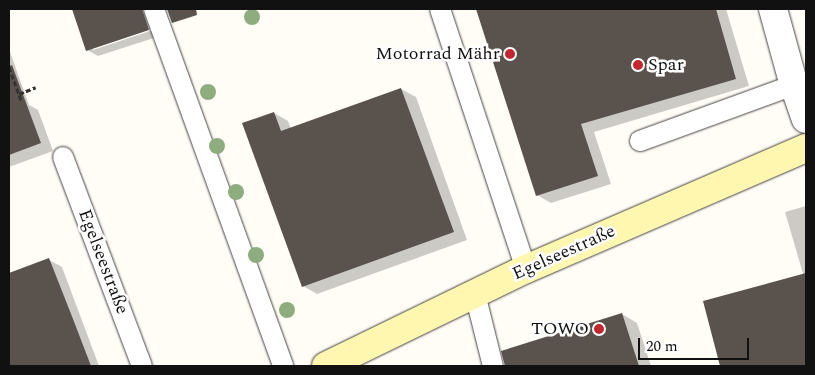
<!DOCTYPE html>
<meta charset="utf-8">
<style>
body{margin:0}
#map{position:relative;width:815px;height:375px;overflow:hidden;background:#fffdf5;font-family:Spectral,serif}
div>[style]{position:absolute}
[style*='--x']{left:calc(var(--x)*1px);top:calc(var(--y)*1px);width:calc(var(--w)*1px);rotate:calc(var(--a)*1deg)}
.shadow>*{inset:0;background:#0003}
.building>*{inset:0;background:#5a524d}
.path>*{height:3px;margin-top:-1.5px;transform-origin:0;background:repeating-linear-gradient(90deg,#333 0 5px,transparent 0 7.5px)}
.roads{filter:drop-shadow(0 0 1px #444) drop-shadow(0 0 1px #444)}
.lane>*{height:20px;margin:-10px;padding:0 10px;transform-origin:10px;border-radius:10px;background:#fff}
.street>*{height:28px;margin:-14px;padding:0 14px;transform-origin:14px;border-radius:14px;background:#fff}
.secondary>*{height:28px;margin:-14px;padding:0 14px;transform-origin:14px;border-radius:14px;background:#fff6b0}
.trees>*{width:16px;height:16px;margin:-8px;border-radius:50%;background:#8dad7f}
.dots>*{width:14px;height:14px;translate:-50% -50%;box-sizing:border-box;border:2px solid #fff;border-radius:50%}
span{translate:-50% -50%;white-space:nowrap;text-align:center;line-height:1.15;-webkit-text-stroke:5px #fff;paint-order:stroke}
.poi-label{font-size:18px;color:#111}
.right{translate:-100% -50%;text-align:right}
.left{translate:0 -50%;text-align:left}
.street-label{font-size:18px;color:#111}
.frame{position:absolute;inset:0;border:10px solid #111;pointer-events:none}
.scale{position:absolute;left:638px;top:338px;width:111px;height:22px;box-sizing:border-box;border:2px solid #111;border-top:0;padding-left:6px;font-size:15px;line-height:18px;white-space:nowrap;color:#111;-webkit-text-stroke:4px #fff;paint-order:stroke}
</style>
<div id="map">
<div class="shadow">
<i style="clip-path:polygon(evenodd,73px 9px,148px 9px,157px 37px,98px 56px,87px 50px,73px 9px,152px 28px,153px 30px,93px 50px,93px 47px,152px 28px)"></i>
<i style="clip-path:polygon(477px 9px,726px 9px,749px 86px,594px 132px,611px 184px,551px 203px,537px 195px)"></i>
<i style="clip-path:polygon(9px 49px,29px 105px,38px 110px,53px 151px,9px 167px)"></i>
<i style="clip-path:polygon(401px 89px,416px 97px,467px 240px,317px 294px,303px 286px,274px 113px,288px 121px,291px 129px)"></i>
<i style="clip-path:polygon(806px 206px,806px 284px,785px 212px)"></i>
<i style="clip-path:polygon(49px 260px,62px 267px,99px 366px,9px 366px,9px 275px)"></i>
<i style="clip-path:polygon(704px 302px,804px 359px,806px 366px,721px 366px)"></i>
<i style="clip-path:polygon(622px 314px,637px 323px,651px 366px,529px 366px,523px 345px)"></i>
</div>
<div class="building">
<i style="clip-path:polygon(72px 9px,142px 9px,149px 30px,86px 51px)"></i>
<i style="clip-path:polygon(167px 9px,196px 9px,197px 15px,172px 23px)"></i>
<i style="clip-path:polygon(476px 9px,716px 9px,736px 79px,581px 124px,598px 176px,536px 196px)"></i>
<i style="clip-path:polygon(12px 65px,41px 143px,9px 155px,9px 66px)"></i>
<i style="clip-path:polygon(401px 88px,454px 232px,302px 287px,242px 123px,274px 112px,281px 131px)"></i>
<i style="clip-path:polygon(49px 258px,73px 319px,91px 366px,9px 366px,9px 273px)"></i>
<i style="clip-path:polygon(806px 273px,806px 366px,720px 366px,703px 301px)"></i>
<i style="clip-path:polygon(622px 313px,639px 366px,505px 366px,501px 351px)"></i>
</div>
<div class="path">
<i style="--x:9;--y:67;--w:37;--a:70"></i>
<i style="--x:19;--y:94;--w:18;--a:-22"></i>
</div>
<div class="roads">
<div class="lane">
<i style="--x:154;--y:9;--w:380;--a:70.1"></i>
<i style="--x:440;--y:9;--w:274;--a:71.7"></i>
<i style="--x:640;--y:141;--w:164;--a:-20"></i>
<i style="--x:63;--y:157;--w:223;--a:69.3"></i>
<i style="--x:475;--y:294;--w:74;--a:76"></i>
</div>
<div class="street">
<i style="--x:773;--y:9;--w:79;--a:74.6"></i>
<i style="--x:794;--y:85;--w:36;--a:71"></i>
</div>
<div class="secondary">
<i style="--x:326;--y:366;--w:222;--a:-25.9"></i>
<i style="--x:526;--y:269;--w:305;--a:-23.4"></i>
</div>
</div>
<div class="trees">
<i style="left:252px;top:17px"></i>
<i style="left:208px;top:92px"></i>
<i style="left:217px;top:146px"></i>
<i style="left:236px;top:192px"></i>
<i style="left:256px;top:255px"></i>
<i style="left:287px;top:310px"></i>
</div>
<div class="dots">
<i style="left:510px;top:54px;background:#c4262e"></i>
<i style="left:638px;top:65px;background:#c4262e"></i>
<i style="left:599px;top:329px;background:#c4262e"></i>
</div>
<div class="poi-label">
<span class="right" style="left:500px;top:54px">Motorrad Mähr</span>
<span class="left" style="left:648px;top:65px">Spar</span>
<span class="right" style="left:589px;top:329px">TOWO</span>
</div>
<div class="street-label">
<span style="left:564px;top:253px;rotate:-24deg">Egelseestraße</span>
<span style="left:103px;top:262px;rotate:69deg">Egelseestraße</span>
</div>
<div class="frame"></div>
<div class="scale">20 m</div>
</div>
